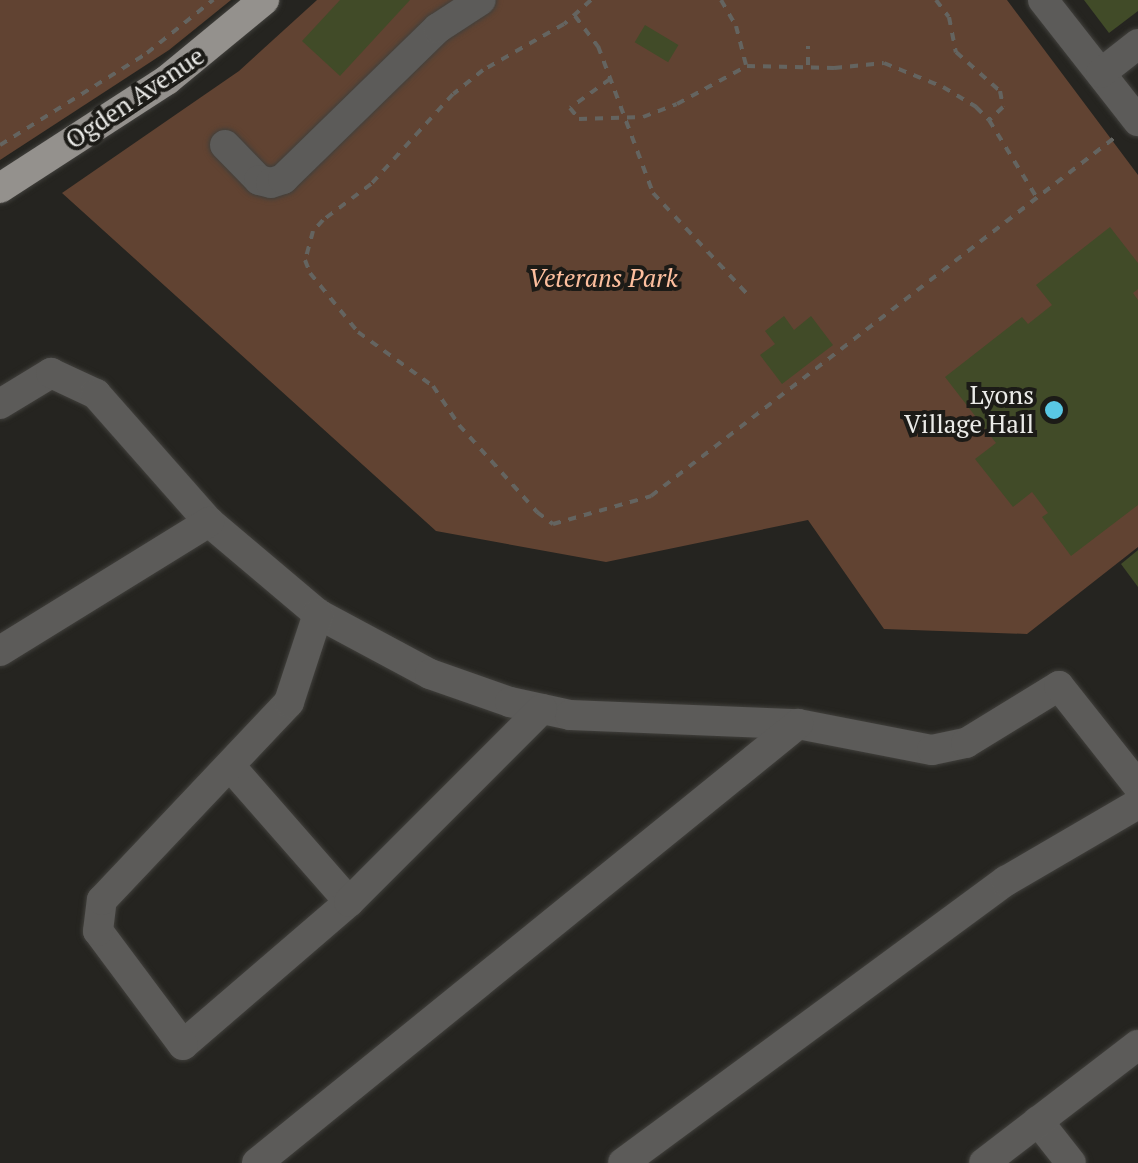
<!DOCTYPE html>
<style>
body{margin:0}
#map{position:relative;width:1138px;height:1163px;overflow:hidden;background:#252420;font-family:"PT Serif",serif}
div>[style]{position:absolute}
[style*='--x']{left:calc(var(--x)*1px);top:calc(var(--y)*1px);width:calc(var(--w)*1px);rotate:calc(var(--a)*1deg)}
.green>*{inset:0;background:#614332}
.building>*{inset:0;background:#414b28;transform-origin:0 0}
.path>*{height:4px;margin-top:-2px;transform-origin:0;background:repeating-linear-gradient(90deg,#646460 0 8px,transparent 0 16px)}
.roads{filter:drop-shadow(0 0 2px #41403c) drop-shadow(0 0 2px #41403c)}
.minor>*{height:30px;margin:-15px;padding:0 15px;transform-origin:15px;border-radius:15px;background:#5c5b59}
.major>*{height:30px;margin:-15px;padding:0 15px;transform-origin:15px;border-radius:15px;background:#94918d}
.dots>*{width:28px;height:28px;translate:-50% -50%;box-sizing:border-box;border:5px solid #1c1b17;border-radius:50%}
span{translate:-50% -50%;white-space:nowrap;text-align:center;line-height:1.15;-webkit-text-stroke:8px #1c1b17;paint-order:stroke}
.street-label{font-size:25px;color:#ebebe8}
.park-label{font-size:25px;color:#fdbf9e;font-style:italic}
.poi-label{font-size:25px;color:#ebebe8}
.right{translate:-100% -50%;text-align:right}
</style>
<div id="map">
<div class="green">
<i style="clip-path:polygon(0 0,231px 0,169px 50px,0 160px)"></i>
<i style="clip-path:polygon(317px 0,1007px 0,1138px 175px,1138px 547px,1027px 634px,884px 629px,808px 520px,606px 562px,436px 531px,62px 193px,239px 71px)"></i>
</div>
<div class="building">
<i style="clip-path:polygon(340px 0,410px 0,340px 76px,302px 41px)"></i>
<i style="clip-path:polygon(1084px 0,1138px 0,1138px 11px,1109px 33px)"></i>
<i style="left:645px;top:25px;width:39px;height:20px;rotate:31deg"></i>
<i style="clip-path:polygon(1110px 227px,1138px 263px,1138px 289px,1133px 293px,1138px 300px,1138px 505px,1071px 556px,1042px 517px,1048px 513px,1032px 492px,1013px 507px,975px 459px,996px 443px,945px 377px,1022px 317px,1028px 324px,1052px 305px,1036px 285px)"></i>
<i style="clip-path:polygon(784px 316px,794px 330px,811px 316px,833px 345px,782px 384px,760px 355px,775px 344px,765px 331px)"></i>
<i style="clip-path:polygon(1138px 550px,1138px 587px,1121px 564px)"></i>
</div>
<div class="path">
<i style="--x:591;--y:0;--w:36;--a:138"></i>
<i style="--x:564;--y:24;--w:93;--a:150.4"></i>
<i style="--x:483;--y:70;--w:38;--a:141"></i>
<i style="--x:453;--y:94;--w:122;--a:132.3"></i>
<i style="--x:371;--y:184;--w:60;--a:143.1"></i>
<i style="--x:323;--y:220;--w:15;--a:132"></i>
<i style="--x:313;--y:231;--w:30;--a:105"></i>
<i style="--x:305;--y:260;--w:14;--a:69"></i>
<i style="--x:310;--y:273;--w:76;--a:50.9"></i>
<i style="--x:358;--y:332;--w:92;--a:35.8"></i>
<i style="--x:433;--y:386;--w:47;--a:56.3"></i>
<i style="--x:459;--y:425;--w:117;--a:48.1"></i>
<i style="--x:537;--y:512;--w:20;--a:37"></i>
<i style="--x:553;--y:524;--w:102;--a:-15.9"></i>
<i style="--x:651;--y:496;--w:590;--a:-37.7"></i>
<i style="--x:721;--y:0;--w:30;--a:60"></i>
<i style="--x:736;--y:26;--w:40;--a:75.6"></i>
<i style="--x:936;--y:0;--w:21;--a:53"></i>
<i style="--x:949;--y:17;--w:36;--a:79"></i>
<i style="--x:956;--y:52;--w:59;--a:41.6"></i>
<i style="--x:1000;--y:91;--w:16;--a:79"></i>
<i style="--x:1003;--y:107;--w:19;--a:137"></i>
<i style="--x:575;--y:16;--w:38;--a:53"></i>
<i style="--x:598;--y:46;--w:157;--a:69.5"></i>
<i style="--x:653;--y:193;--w:141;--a:47"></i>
<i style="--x:808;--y:65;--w:19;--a:-90"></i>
<i style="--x:610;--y:79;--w:49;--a:144.1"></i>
<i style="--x:570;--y:108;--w:14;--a:51"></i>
<i style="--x:579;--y:119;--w:64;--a:-1.8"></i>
<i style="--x:643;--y:117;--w:36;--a:-21"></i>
<i style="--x:677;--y:104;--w:80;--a:-28.5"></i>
<i style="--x:747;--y:66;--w:87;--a:1.3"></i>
<i style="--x:834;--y:68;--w:50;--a:-5.7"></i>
<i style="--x:884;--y:63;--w:64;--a:22.1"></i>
<i style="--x:943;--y:87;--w:39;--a:31"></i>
<i style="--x:976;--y:107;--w:18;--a:45"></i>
<i style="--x:989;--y:120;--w:92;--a:58.4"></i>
<i style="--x:0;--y:145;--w:173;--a:-32"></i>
<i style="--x:147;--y:53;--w:85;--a:-38.8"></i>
</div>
<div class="roads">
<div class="minor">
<i style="--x:1043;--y:0;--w:154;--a:51.9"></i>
<i style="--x:1101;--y:73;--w:47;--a:-38.1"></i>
<i style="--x:225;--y:145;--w:49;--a:45.8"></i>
<i style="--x:259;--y:180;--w:12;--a:14"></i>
<i style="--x:271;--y:183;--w:13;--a:-18"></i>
<i style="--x:283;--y:179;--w:216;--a:-44.3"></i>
<i style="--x:438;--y:28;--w:51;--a:-33.1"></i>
<i style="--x:0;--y:404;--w:60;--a:-31.3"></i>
<i style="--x:51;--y:373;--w:50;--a:25"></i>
<i style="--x:96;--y:394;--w:171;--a:48.6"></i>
<i style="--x:209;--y:522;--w:143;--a:40.2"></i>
<i style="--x:318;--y:614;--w:127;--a:28.2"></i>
<i style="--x:430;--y:674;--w:85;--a:19.3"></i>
<i style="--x:510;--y:702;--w:61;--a:12.2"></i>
<i style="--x:570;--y:715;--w:228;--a:2.3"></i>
<i style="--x:798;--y:724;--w:136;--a:11"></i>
<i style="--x:932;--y:750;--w:35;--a:-12"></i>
<i style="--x:966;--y:743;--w:109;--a:-31.5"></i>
<i style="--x:1059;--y:686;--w:127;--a:51.7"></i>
<i style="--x:0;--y:651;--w:246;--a:-31.7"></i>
<i style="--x:231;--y:767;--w:179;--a:48.8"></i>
<i style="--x:349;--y:902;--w:219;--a:139.3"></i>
<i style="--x:183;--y:1045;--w:142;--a:-126.7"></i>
<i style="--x:98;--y:931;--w:31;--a:-83"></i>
<i style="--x:102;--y:900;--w:272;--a:-46.6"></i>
<i style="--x:289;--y:702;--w:93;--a:-71.8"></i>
<i style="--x:349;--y:902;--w:273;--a:-45"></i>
<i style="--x:1038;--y:1121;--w:53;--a:51.8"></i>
<i style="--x:257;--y:1163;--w:697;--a:-39.06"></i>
<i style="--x:623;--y:1163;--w:476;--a:-36.4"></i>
<i style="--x:1006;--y:881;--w:153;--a:-30.3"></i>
<i style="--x:984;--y:1163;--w:194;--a:-37.5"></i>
</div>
<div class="major">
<i style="--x:0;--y:188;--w:199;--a:-32.9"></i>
<i style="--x:167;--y:80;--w:126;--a:-39.5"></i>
</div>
</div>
<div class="dots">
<i style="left:1054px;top:410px;background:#59c8e4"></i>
</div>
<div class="street-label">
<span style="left:135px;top:98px;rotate:-34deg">Ogden Avenue</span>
</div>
<div class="park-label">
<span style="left:603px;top:278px">Veterans Park</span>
</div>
<div class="poi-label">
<span class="right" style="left:1034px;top:410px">Lyons<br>Village Hall</span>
</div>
</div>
